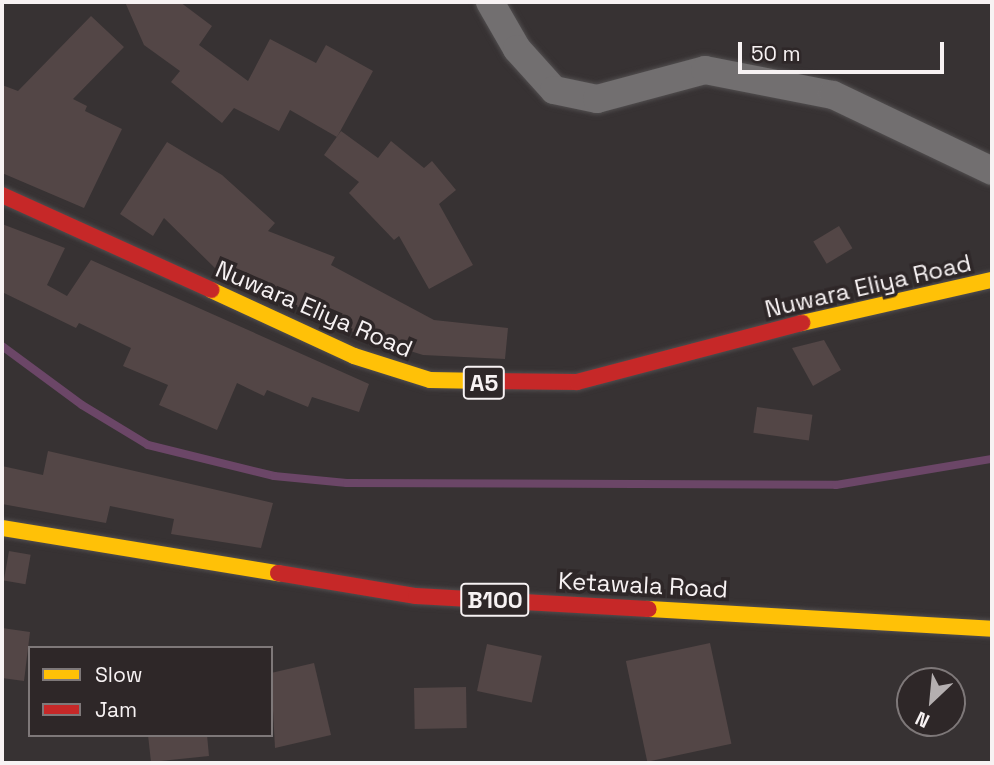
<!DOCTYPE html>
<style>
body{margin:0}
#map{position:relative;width:994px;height:765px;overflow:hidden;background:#373233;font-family:"Space Grotesk",sans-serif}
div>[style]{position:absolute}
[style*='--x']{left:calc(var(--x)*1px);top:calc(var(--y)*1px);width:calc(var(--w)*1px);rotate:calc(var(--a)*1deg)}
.stream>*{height:8px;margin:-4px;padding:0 4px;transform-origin:4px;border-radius:4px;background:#6b4667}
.building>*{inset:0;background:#534646;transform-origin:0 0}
.roads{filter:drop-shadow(0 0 2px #514e4f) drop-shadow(0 0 2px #514e4f)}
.street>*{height:28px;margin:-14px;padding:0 14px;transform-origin:14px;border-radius:14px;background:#726f70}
.slow>*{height:16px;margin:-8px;padding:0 8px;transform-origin:8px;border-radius:8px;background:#ffc107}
.jam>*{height:16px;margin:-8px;padding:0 8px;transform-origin:8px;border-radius:8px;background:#c62828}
span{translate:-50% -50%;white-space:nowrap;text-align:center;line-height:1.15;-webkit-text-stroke:7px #2e2728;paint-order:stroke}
.shield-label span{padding:2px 5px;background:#2e2728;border:2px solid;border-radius:5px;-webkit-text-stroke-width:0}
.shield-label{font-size:23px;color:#f7f2f3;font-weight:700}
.street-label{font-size:24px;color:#f7f2f3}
.frame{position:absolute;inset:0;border:4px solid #f7f2f3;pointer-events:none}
.legend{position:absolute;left:28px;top:646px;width:245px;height:91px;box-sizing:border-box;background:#2e2728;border:2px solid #7e7879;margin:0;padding:9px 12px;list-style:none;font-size:21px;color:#f7f2f3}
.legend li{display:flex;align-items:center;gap:14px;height:35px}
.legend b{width:35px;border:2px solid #7e7879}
.north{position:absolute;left:896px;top:667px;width:70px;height:70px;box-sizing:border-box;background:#2e2728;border:2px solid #7e7879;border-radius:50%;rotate:206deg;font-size:19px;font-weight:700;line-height:28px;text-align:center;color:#f7f2f3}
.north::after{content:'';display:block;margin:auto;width:24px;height:32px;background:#b4afb0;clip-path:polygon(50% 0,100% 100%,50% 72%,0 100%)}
.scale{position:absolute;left:738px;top:42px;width:206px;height:32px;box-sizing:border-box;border:4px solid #f7f2f3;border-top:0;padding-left:9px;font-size:21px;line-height:24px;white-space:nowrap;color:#f7f2f3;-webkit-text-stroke:5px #2e2728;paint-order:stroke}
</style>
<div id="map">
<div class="stream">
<i style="--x:2;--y:346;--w:99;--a:36.4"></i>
<i style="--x:82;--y:405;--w:77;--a:31.2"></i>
<i style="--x:148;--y:445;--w:130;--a:13.8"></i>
<i style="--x:274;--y:476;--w:73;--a:5.5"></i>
<i style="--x:347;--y:483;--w:489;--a:0.2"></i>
<i style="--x:836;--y:485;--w:158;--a:-9.5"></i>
</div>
<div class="building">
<i style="clip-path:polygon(125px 2px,180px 2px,212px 26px,199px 45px,248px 81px,270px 39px,316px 63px,326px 45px,373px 71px,337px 137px,290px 110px,279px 131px,234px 108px,222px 123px,171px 82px,180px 71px,144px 45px)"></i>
<i style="clip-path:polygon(91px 16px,124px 47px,73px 99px,87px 106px,85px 111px,122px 129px,84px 208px,2px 173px,2px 85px,18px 91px)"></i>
<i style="clip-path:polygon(341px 131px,378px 158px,391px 141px,424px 168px,432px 161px,456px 190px,439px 204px,473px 265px,429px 289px,399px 236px,394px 240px,349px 193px,359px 182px,324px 155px)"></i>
<i style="clip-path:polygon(167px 142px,222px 175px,275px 223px,268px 231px,335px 257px,331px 265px,434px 320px,508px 328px,505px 359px,423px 355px,362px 336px,217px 270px,164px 218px,153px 236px,120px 214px)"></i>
<i style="clip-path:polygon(2px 224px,65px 248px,47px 285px,67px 296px,91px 260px,369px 384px,359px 412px,312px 397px,308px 407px,267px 390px,264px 396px,237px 383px,217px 430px,159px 405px,168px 385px,123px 366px,131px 348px,79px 323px,76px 328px,2px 292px)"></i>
<i style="left:839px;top:226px;width:26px;height:30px;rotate:59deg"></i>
<i style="clip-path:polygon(824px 340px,841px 370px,813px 386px,792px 348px)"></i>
<i style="left:757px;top:407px;width:56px;height:26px;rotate:8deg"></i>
<i style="clip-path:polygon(48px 451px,273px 503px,261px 548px,171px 534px,174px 519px,110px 506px,106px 523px,2px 504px,2px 466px,43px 475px)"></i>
<i style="left:9px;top:551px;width:22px;height:30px;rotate:10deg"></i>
<i style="clip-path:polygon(2px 628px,30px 632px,24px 681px,2px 678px)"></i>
<i style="left:710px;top:643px;width:103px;height:86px;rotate:78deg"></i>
<i style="left:487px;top:644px;width:56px;height:48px;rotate:12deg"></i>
<i style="clip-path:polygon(314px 663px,331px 735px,275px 748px,271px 673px)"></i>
<i style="left:466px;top:687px;width:41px;height:52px;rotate:89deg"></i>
<i style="clip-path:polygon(148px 735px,207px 735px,209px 756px,151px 762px)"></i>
</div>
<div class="roads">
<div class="street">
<i style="--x:490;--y:2;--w:54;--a:60.1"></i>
<i style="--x:517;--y:49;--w:55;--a:47.9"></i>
<i style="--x:554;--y:90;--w:44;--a:11.8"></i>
<i style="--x:597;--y:99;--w:112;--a:-15"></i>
<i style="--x:705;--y:70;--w:130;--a:11.1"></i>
<i style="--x:833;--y:95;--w:176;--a:25.5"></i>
</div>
<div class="slow">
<i style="--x:211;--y:290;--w:157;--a:24.8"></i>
<i style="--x:354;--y:356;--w:80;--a:17.5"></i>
<i style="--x:430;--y:380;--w:56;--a:1"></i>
<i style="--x:802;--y:323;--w:195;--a:-12.8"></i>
<i style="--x:2;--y:528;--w:280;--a:9.3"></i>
<i style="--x:649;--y:609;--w:344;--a:3.3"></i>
</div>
<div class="jam">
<i style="--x:2;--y:195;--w:230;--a:24.4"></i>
<i style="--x:486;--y:381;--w:91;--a:0.6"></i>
<i style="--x:577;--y:382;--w:233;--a:-14.7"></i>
<i style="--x:278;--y:573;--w:140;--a:9.5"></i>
<i style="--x:416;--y:596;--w:233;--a:3.2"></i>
</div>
</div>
<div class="shield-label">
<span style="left:484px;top:383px">A5</span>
<span style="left:495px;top:600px">B100</span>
</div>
<div class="street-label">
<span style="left:868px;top:286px;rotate:-13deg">Nuwara Eliya Road</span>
<span style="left:314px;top:309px;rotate:23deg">Nuwara Eliya Road</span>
<span style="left:643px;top:585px;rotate:3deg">Ketawala Road</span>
</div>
<div class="frame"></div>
<ul class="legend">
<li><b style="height:9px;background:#ffc107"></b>Slow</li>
<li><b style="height:9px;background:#c62828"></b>Jam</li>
</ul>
<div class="north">N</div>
<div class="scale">50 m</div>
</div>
